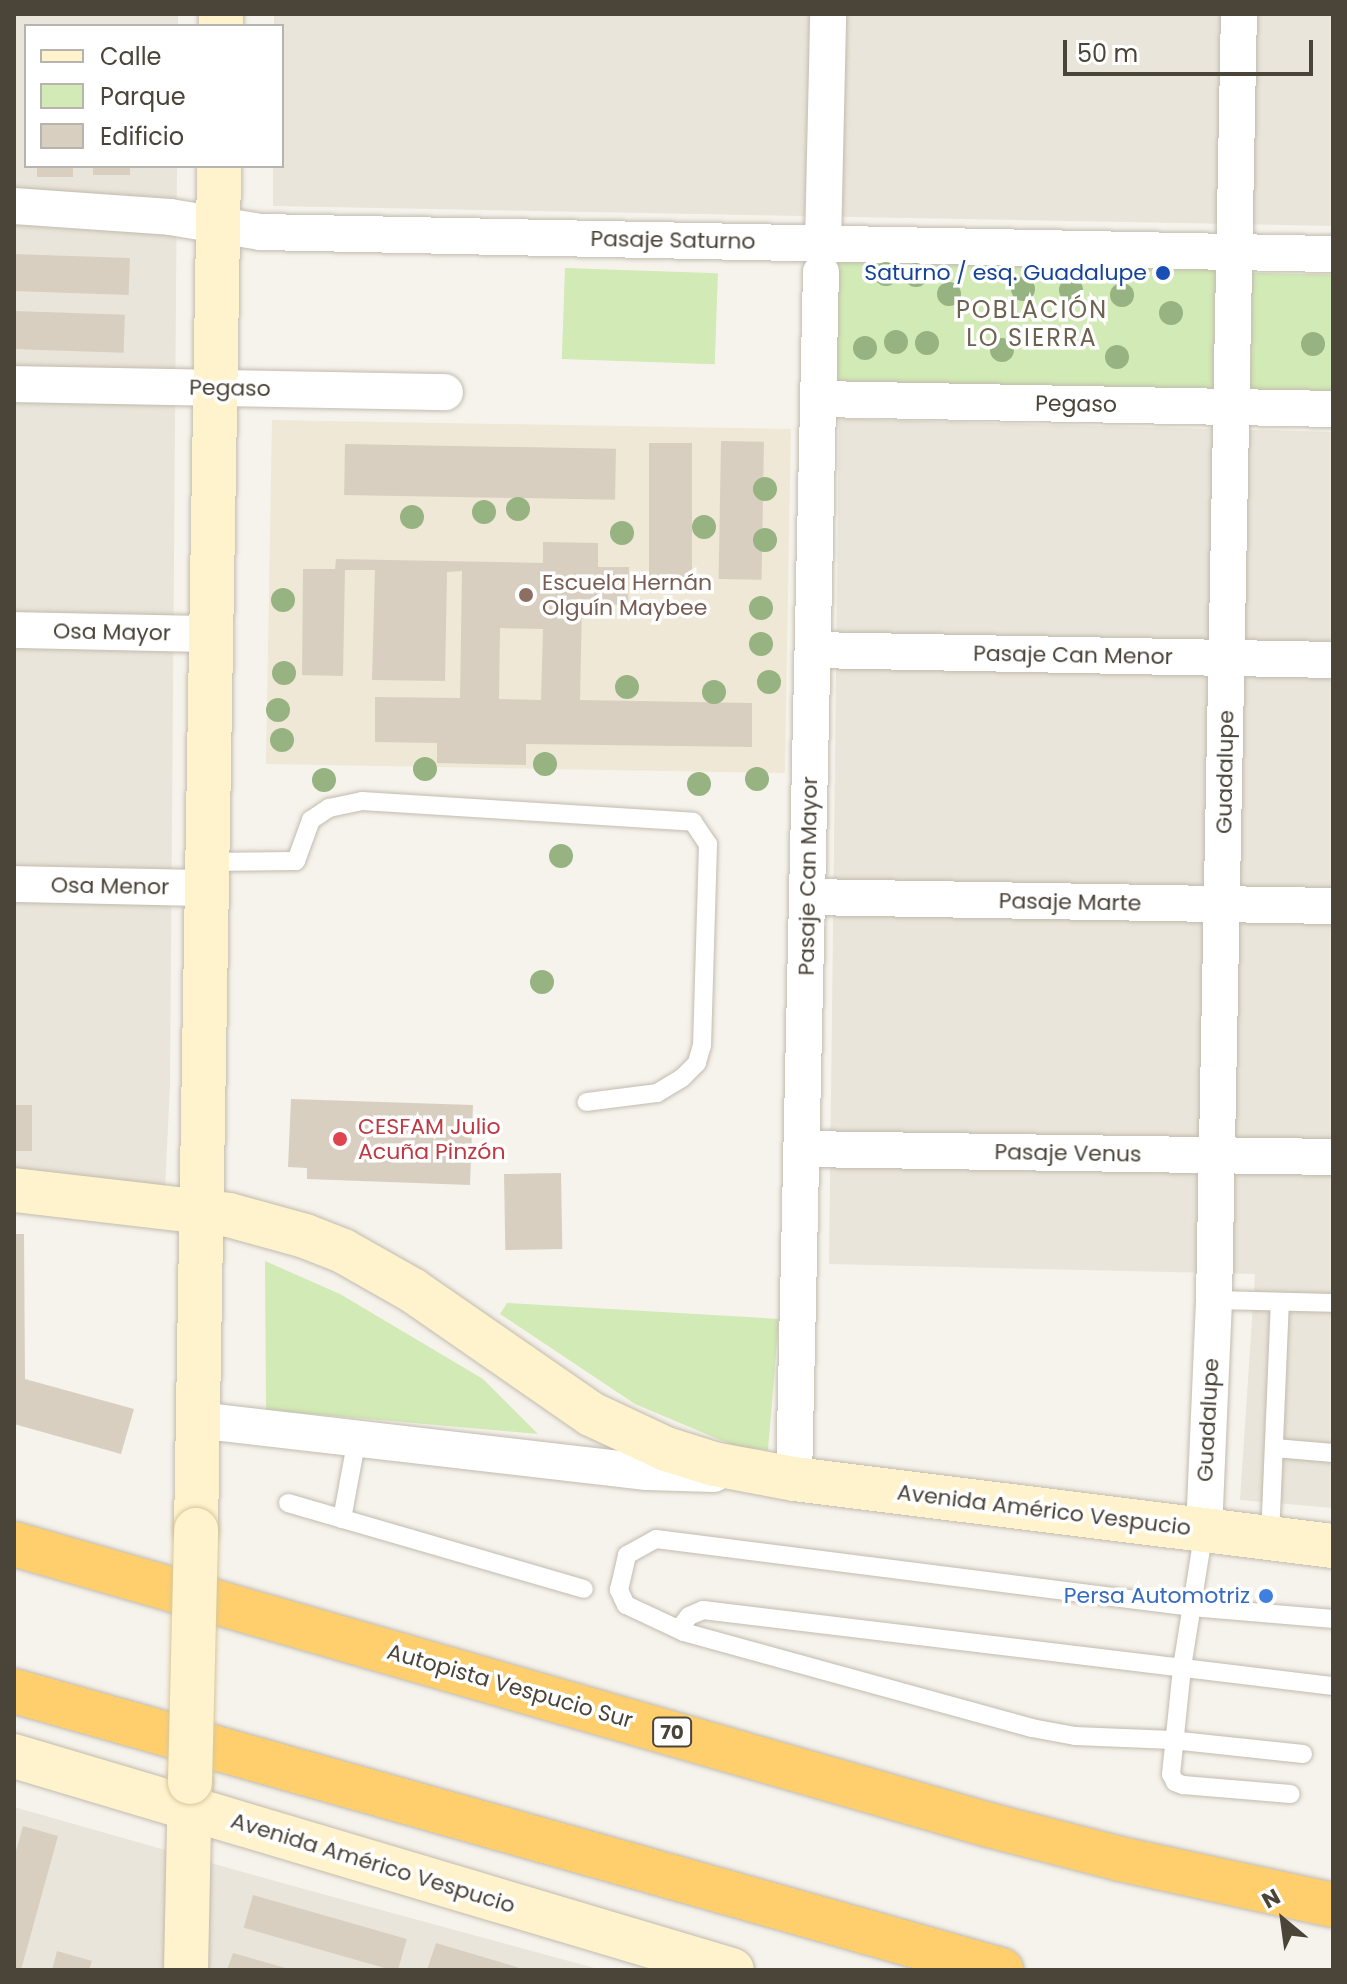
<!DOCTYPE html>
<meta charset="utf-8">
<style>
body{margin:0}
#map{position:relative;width:1347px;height:1984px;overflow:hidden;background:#f6f3ec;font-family:Poppins,sans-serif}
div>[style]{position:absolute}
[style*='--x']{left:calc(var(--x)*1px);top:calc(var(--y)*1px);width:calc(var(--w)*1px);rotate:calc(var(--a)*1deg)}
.residential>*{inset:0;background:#eae5da}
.education>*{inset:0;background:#efe8d6;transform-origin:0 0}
.green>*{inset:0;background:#d2eab5;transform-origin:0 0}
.building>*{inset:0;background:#d8cfc1;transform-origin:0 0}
.roads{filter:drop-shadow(0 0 2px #c2bbae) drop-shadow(0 0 2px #c2bbae)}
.lane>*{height:18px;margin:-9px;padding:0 9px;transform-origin:9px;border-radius:9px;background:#fff}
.street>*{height:36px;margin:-18px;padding:0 18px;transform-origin:18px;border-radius:18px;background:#fff}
.secondary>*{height:44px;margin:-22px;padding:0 22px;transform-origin:22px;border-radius:22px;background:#fff3cd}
.highway>*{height:44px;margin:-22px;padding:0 22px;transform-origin:22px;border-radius:22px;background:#ffcf6e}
.bridges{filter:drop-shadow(0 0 2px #d6c79b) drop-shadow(0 0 2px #d6c79b)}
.secondary-bridge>*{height:44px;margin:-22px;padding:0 22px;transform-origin:22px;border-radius:22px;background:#fff3cd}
.trees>*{width:24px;height:24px;margin:-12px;border-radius:50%;background:#97b381}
.dots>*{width:22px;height:22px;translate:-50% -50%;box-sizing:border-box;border:4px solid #fff;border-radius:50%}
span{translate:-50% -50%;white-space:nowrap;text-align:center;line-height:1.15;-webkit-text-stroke:7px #fff;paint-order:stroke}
.shield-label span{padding:2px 6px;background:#fff;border:2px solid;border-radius:6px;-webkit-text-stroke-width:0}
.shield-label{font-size:20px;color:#4b4439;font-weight:700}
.street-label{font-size:22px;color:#4b4439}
.transit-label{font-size:22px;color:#164399}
.right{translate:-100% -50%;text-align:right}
.education-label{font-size:22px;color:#785e54}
.left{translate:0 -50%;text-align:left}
.health-label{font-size:22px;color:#be3a42}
.shop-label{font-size:22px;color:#366cbe}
.neighbourhood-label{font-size:24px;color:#6e6250;letter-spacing:2px}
.frame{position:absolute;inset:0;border:16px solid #4b4439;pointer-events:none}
.legend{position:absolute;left:24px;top:24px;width:260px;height:144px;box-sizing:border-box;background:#fff;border:2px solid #b7b4b0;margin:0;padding:10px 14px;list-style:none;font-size:24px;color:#4b4439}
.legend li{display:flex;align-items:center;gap:16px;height:40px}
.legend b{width:40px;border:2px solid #b7b4b0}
.north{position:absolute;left:1243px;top:1880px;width:80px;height:80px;-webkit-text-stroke:6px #fff;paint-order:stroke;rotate:331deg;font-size:22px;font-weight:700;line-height:32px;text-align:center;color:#4b4439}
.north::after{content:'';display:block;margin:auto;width:28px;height:36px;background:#4b4439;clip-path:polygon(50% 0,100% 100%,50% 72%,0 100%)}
.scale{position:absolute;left:1063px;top:40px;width:250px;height:36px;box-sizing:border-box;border:4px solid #4b4439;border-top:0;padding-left:10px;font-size:24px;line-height:28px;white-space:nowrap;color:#4b4439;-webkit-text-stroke:6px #fff;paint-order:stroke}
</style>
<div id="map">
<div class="residential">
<i style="clip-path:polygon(14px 14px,178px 14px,178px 26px,26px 26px,26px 166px,177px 166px,170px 1085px,165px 1189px,14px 1169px)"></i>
<i style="clip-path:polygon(274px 14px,1333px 14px,1333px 226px,273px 206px,273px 166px,282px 166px,282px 26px,274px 26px)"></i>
<i style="clip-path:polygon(839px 419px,1333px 432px,1333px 1508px,1240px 1500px,1255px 1274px,829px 1264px)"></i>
<i style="clip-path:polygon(14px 1807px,282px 1883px,602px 1970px,14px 1970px)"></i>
</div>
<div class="education">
<i style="left:272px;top:420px;width:519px;height:344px;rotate:1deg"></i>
</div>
<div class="green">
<i style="left:838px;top:256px;width:383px;height:135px;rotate:2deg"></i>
<i style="left:565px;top:268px;width:153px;height:91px;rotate:2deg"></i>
<i style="left:1252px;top:273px;width:81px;height:125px;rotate:1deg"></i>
<i style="clip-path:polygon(265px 1261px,340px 1294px,483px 1379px,538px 1434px,266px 1410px)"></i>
<i style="clip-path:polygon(507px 1303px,779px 1319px,768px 1450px,737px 1447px,635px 1404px,500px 1314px)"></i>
</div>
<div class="building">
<i style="left:37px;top:166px;width:36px;height:11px"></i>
<i style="left:93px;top:166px;width:37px;height:9px"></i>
<i style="left:14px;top:254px;width:116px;height:37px;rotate:2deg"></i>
<i style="left:14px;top:311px;width:111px;height:38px;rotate:2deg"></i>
<i style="left:721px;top:441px;width:43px;height:138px;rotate:1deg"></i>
<i style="left:649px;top:443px;width:43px;height:137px"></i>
<i style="left:345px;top:444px;width:271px;height:51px;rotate:1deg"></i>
<i style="clip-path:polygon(evenodd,543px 542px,598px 543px,598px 567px,629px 567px,628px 605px,582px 604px,580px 700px,752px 703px,752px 747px,526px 744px,526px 765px,437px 763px,437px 743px,375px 742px,375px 697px,460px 698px,462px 571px,447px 572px,445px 681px,372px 680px,375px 570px,345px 570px,343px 676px,302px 675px,303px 569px,335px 569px,336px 559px,543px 563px,543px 542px,500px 628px,543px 629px,541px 700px,499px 699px,500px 628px)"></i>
<i style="clip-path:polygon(291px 1099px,473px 1105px,470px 1185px,307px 1179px,307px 1168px,288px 1167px)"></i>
<i style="left:14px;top:1105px;width:18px;height:46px"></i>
<i style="left:561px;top:1173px;width:76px;height:57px;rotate:89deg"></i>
<i style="clip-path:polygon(14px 1234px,24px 1234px,25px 1379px,134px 1409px,121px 1454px,14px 1424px)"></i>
<i style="clip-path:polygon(23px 1826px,58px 1836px,21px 1970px,14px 1970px,14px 1858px)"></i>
<i style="left:253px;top:1895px;width:160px;height:34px;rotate:16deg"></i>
<i style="clip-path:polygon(436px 1943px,523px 1969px,523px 1970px,427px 1970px)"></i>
<i style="clip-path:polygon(57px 1951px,92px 1961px,89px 1970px,52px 1970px)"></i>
<i style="clip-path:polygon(233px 1953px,289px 1969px,289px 1970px,227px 1970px)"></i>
</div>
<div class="roads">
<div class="lane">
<i style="--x:206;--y:862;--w:90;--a:-0.6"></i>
<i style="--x:296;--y:861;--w:44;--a:-69.9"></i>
<i style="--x:311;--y:820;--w:22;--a:-34"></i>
<i style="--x:329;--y:808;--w:34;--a:-12"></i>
<i style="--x:362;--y:801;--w:332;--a:3.6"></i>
<i style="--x:693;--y:822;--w:27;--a:56"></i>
<i style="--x:708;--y:844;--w:201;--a:91.7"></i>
<i style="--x:702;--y:1045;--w:19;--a:106"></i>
<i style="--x:697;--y:1063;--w:21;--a:135"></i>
<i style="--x:682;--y:1078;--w:29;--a:149"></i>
<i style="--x:657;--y:1093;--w:71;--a:172.7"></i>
<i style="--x:1214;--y:1300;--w:119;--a:1.4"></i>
<i style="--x:1275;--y:1448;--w:58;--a:4.9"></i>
<i style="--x:288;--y:1503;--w:308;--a:16.2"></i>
<i style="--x:342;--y:1519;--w:82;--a:-79.5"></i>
<i style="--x:1204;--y:1530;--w:140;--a:99.1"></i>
<i style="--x:1182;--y:1668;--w:107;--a:95.9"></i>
<i style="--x:1171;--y:1774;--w:9;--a:63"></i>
<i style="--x:1175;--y:1782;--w:9;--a:21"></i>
<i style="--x:1183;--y:1785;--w:108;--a:4.8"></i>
<i style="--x:1270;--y:1538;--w:235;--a:-87.6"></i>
<i style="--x:684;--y:1632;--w:8;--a:-97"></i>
<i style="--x:683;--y:1624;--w:10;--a:-53"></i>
<i style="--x:689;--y:1616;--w:15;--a:-23"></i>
<i style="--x:703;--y:1610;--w:635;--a:6.88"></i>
<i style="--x:1303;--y:1754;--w:131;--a:-173.9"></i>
<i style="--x:1173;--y:1740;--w:98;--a:-177.7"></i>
<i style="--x:1075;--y:1736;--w:44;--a:-169.5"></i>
<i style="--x:1032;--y:1728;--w:361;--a:-164.6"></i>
<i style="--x:684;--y:1632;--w:64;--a:-155"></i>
<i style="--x:626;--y:1605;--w:17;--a:-115"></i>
<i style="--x:619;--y:1590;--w:36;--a:-77"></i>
<i style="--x:627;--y:1555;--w:33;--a:-29"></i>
<i style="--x:656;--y:1539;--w:539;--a:7.24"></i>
<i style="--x:1191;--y:1607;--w:143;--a:4.8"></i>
</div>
<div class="street">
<i style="--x:14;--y:206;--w:156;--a:4"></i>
<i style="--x:170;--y:217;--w:92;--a:9.4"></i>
<i style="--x:261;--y:232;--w:1072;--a:1.18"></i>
<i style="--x:823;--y:243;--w:229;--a:-88.7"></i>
<i style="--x:14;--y:384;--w:431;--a:1.1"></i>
<i style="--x:819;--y:399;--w:514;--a:1.11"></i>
<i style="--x:14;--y:630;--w:196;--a:1.2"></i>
<i style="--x:813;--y:650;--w:520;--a:1.1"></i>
<i style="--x:14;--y:884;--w:192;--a:1.2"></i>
<i style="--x:807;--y:897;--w:526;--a:0.98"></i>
<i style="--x:802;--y:1149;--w:531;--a:0.86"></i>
<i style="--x:197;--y:1420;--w:453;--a:6.6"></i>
<i style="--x:647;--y:1472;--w:67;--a:1.7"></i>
<i style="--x:794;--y:1479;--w:1207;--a:-88.72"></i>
<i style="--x:1204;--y:1530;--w:230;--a:-87.5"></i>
<i style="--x:1214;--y:1300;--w:1286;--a:-88.89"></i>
</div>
<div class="secondary">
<i style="--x:221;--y:26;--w:12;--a:-90"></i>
<i style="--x:14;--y:1190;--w:216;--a:6.6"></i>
<i style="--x:229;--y:1215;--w:79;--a:15.4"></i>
<i style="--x:305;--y:1236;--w:41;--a:21.5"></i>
<i style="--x:343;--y:1251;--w:79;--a:29.5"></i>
<i style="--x:412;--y:1290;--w:218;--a:34.7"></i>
<i style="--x:591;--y:1414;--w:83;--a:25"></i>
<i style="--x:666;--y:1449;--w:50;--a:17.4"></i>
<i style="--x:714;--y:1464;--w:81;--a:10.6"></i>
<i style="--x:794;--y:1479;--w:543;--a:7.09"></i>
<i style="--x:196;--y:1530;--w:1364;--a:-89.03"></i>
<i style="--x:14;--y:1756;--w:749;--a:16.6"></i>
<i style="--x:186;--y:1970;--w:188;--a:-88.8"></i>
</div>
<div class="highway">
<i style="--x:14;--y:1544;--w:1015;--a:16.08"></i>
<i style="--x:989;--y:1825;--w:135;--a:14.5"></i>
<i style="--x:1120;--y:1859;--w:218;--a:12.2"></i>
<i style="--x:14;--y:1691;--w:1026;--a:15.78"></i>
</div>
</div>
<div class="bridges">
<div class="secondary-bridge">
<i style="--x:190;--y:1782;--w:252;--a:-88.6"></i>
</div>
</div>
<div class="trees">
<i style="left:886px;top:274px"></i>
<i style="left:916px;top:275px"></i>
<i style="left:1023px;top:289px"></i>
<i style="left:1071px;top:290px"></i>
<i style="left:949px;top:294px"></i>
<i style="left:1122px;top:295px"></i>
<i style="left:1171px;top:313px"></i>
<i style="left:896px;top:342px"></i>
<i style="left:927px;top:343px"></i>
<i style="left:1313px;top:344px"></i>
<i style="left:865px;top:348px"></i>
<i style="left:1002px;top:350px"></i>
<i style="left:1117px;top:357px"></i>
<i style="left:765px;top:489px"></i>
<i style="left:518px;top:509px"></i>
<i style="left:484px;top:512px"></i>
<i style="left:412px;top:517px"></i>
<i style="left:704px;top:527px"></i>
<i style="left:622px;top:533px"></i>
<i style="left:765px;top:540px"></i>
<i style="left:283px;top:600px"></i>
<i style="left:761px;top:608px"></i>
<i style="left:761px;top:644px"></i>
<i style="left:284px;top:673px"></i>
<i style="left:769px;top:682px"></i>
<i style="left:627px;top:687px"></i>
<i style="left:714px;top:692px"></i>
<i style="left:278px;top:710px"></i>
<i style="left:282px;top:740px"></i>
<i style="left:545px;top:764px"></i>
<i style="left:425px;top:769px"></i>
<i style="left:757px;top:779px"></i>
<i style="left:324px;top:780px"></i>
<i style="left:699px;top:784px"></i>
<i style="left:561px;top:856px"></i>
<i style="left:542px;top:982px"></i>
</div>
<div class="dots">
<i style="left:1163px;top:273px;background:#1a4fb4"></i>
<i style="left:526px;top:595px;background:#8d6e63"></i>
<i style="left:340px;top:1139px;background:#e0444e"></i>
<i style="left:1266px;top:1596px;background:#3f7fe0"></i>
</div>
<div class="shield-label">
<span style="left:672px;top:1732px">70</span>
</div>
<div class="street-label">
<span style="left:673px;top:240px;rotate:1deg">Pasaje Saturno</span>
<span style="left:230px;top:388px;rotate:1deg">Pegaso</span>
<span style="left:1076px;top:404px;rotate:1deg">Pegaso</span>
<span style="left:112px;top:632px;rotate:1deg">Osa Mayor</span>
<span style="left:1073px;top:655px;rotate:1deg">Pasaje Can Menor</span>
<span style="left:1225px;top:772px;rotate:-89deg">Guadalupe</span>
<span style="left:808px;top:876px;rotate:-89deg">Pasaje Can Mayor</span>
<span style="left:110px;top:886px;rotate:1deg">Osa Menor</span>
<span style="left:1070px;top:902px;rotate:1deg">Pasaje Marte</span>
<span style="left:1068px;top:1153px;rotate:1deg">Pasaje Venus</span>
<span style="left:1208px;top:1420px;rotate:-87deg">Guadalupe</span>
<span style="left:1044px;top:1510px;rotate:7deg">Avenida Américo Vespucio</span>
<span style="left:510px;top:1686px;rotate:16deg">Autopista Vespucio Sur</span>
<span style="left:373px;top:1863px;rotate:17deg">Avenida Américo Vespucio</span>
</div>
<div class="transit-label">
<span class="right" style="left:1147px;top:273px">Saturno / esq. Guadalupe</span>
</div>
<div class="education-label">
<span class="left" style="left:542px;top:595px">Escuela Hernán<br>Olguín Maybee</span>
</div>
<div class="health-label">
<span class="left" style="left:358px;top:1139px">CESFAM Julio<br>Acuña Pinzón</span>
</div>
<div class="shop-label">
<span class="right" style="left:1250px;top:1596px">Persa Automotriz</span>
</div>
<div class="neighbourhood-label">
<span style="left:1032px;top:324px">POBLACIÓN<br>LO SIERRA</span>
</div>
<div class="frame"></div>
<ul class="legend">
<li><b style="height:10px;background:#fff3cd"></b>Calle</li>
<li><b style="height:22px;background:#d2eab5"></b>Parque</li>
<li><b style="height:22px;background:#d8cfc1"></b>Edificio</li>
</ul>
<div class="north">N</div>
<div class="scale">50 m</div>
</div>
